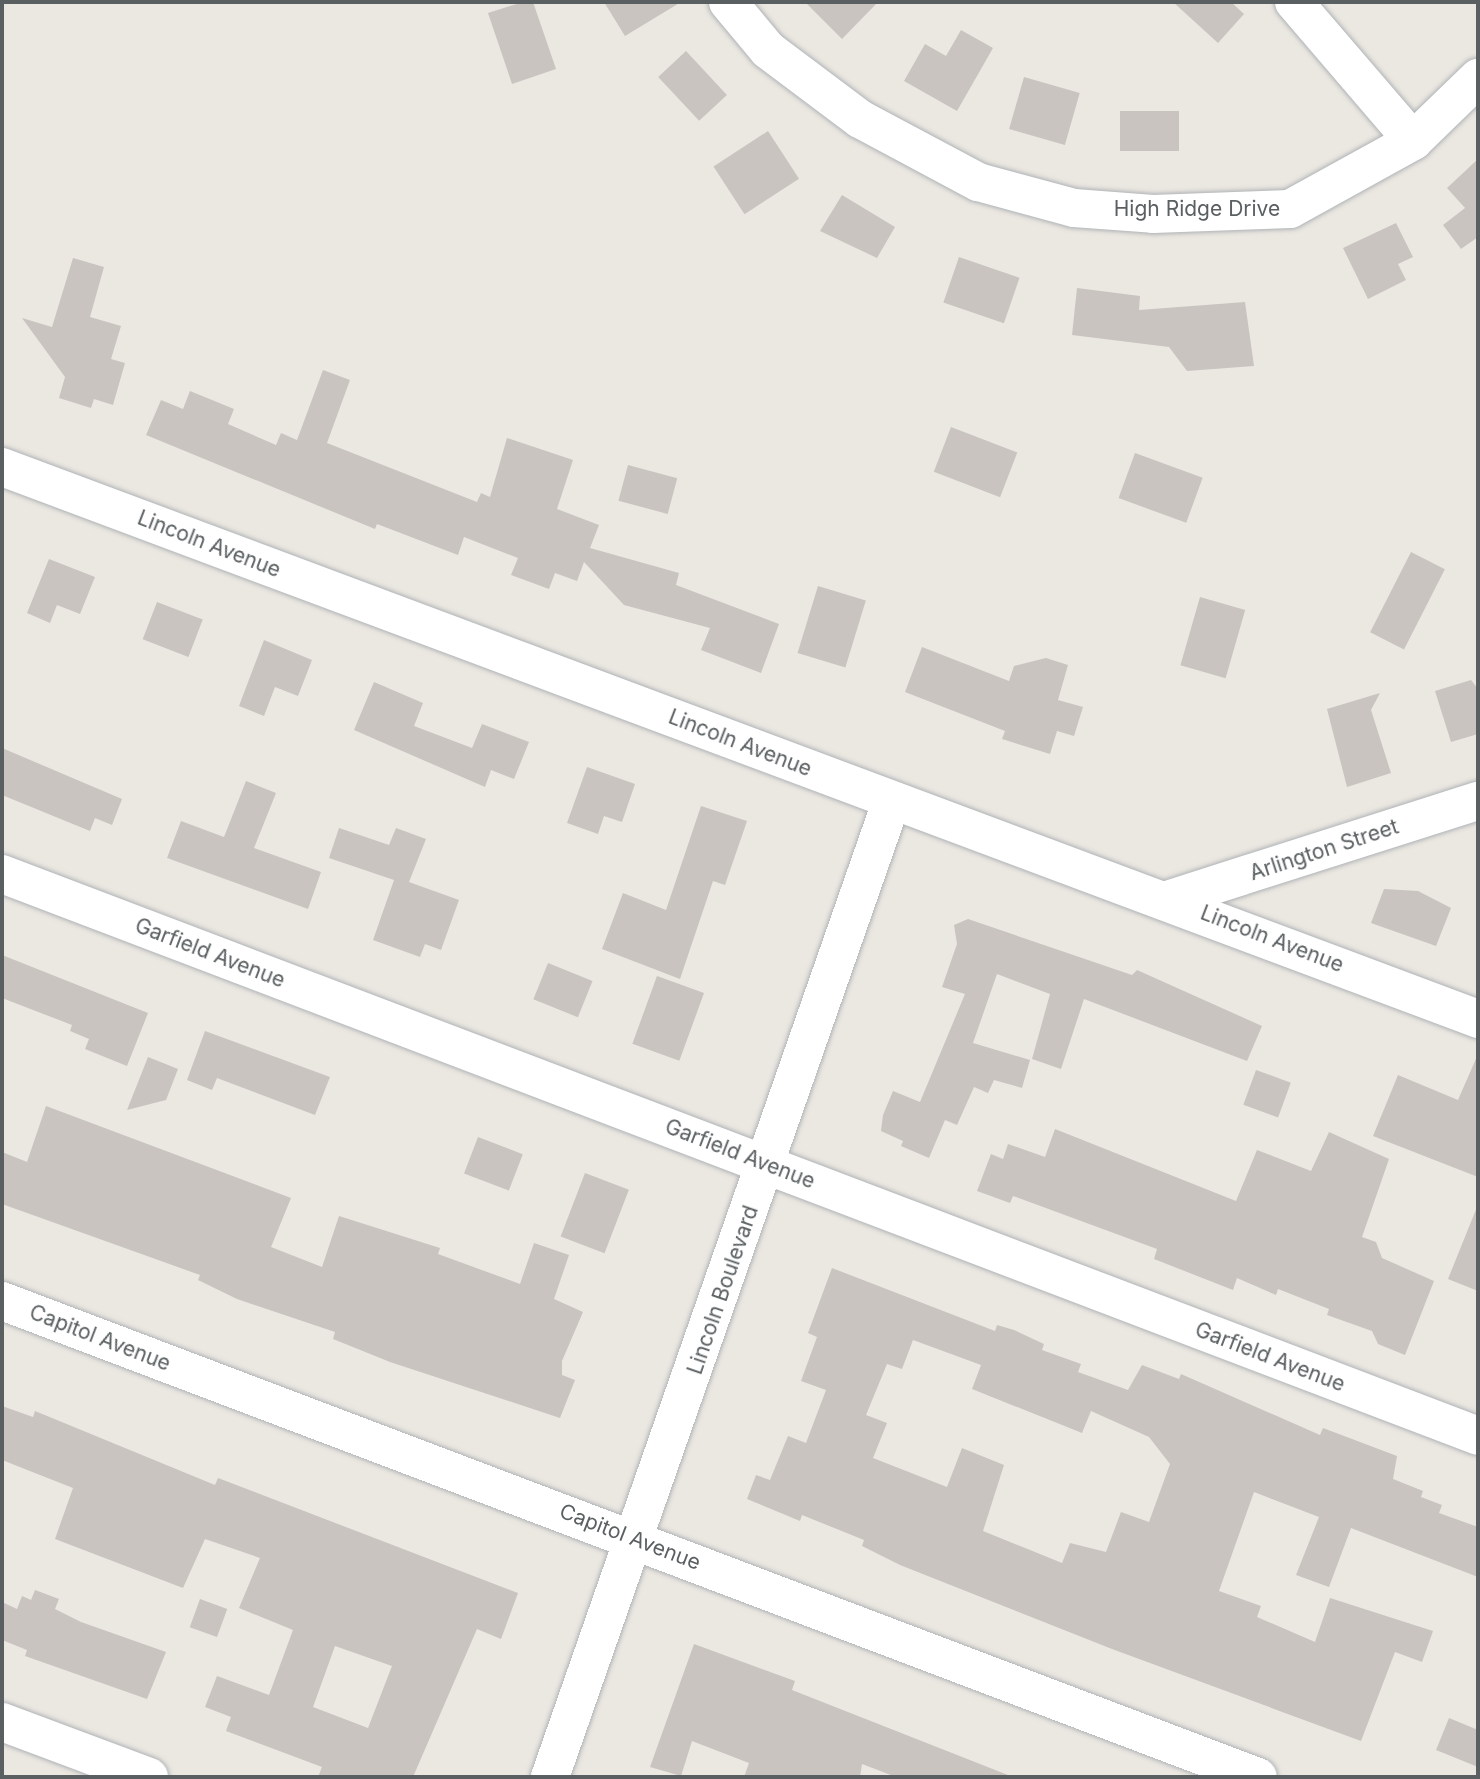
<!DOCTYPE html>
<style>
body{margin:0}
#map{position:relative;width:1480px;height:1779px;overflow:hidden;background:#ebe7e1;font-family:Inter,sans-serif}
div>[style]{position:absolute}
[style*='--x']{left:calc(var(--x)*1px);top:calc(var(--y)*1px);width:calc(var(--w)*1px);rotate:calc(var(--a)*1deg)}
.building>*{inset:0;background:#c9c4c0;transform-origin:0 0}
.roads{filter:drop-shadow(0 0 2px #afb3b6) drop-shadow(0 0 2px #afb3b6)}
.street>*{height:38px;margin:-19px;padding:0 19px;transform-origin:19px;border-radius:19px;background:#fff}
.secondary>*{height:38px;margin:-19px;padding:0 19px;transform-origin:19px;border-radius:19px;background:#fff}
span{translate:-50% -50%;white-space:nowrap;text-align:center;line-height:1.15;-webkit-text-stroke:5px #fff;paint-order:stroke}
.street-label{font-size:21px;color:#5a5f61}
.frame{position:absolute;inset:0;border:4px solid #5a5f61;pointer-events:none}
</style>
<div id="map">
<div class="building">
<i style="clip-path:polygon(523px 2px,533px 2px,556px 69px,512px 84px,488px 13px)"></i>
<i style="clip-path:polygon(604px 2px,681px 2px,625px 36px)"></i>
<i style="clip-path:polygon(805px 2px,878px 2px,842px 39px)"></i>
<i style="clip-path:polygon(1173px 2px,1231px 2px,1244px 14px,1218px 43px)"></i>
<i style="clip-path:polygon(961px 30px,993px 48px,957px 111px,904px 81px,925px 44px,946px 56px)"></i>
<i style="left:686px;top:51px;width:60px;height:38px;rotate:47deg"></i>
<i style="left:1024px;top:77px;width:58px;height:54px;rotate:16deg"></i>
<i style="left:1120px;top:111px;width:59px;height:40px"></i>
<i style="left:768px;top:131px;width:57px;height:65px;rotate:57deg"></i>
<i style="clip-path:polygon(1478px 159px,1478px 237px,1461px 249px,1443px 225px,1465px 208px,1447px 188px)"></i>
<i style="clip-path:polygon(842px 195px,895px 227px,877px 258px,820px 231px)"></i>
<i style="clip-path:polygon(1396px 223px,1413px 257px,1398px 264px,1406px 280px,1368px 299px,1343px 248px)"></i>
<i style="left:959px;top:257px;width:64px;height:48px;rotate:19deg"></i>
<i style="clip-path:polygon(73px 258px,104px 267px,90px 317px,121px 326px,111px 359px,125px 363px,113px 405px,94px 399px,91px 408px,59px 398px,65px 377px,22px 318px,52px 327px)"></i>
<i style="clip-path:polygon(1077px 288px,1140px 296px,1139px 310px,1245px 302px,1254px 366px,1187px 371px,1169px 347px,1072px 335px)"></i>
<i style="clip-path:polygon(323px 370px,350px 380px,327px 443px,477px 502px,481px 493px,490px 497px,507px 438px,573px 460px,557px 509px,599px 525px,590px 548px,679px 573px,676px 585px,779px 624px,761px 673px,701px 650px,710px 628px,624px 605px,584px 562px,577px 581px,555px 573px,549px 589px,511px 575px,518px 558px,464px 537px,458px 555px,377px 524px,375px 529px,146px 435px,161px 400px,183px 409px,190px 391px,234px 409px,228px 424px,276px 445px,281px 433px,297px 440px)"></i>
<i style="left:951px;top:427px;width:71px;height:48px;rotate:21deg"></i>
<i style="left:1135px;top:453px;width:72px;height:48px;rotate:20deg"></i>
<i style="left:628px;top:465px;width:51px;height:37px;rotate:15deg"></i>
<i style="left:1411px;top:552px;width:38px;height:90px;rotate:27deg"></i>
<i style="clip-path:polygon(49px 559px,95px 577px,80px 614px,57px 605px,50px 623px,27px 613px)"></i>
<i style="left:818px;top:586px;width:50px;height:70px;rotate:17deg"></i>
<i style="left:1200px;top:597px;width:47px;height:71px;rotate:16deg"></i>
<i style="left:157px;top:602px;width:49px;height:40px;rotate:21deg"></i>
<i style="clip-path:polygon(264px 640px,312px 660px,298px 696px,275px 687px,264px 716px,239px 706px)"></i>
<i style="clip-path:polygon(922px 647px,1009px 681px,1014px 666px,1046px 658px,1068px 665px,1058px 700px,1083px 707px,1074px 736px,1057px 731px,1050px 754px,1002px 739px,1005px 731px,905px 692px)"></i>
<i style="clip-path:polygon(1471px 680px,1478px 689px,1478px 734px,1451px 742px,1435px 691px)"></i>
<i style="clip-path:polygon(374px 682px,423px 703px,414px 726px,472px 748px,482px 724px,529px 742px,514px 779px,491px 770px,485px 787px,354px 730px)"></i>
<i style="clip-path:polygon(1380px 693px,1371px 710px,1391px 773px,1347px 787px,1327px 709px)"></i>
<i style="clip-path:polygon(2px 748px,122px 799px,112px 825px,95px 818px,90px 831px,2px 795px)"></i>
<i style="clip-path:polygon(587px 767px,635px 784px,622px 822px,604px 816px,598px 834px,567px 823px)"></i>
<i style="clip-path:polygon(246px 781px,276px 793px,254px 848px,321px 872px,308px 909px,167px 858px,181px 821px,224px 837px)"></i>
<i style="clip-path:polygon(701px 806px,747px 821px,725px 885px,713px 881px,680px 979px,602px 949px,623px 893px,666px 910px)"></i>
<i style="clip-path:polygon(339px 828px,389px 845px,396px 828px,426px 839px,409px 882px,459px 900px,441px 950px,425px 944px,420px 957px,373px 940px,394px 880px,329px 858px)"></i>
<i style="clip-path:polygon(1384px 889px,1418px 891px,1451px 908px,1436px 946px,1371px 923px)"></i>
<i style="clip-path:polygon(968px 919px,1132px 975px,1137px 970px,1262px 1026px,1247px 1061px,1084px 999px,1061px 1069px,1032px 1059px,1050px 994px,997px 974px,973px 1043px,1030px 1060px,1022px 1088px,994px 1080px,988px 1093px,974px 1087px,957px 1125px,945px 1120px,929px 1158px,901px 1146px,903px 1141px,881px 1131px,883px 1115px,893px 1091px,920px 1102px,965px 994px,942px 987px,957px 944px,954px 925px)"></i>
<i style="clip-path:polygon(2px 955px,148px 1013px,127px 1066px,85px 1049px,89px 1039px,70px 1031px,72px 1025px,2px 998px)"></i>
<i style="left:548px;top:963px;width:48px;height:39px;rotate:22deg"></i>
<i style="left:657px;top:976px;width:50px;height:72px;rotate:20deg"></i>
<i style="clip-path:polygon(205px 1031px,330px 1077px,315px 1115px,217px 1078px,212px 1090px,187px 1080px)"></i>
<i style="clip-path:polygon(1478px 1054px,1478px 1177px,1373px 1136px,1398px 1075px,1458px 1100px)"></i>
<i style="clip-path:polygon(148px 1057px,178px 1069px,166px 1100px,127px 1110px)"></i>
<i style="left:1256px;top:1070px;width:37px;height:37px;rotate:20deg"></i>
<i style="clip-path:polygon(46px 1106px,291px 1198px,271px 1247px,322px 1267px,339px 1216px,440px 1248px,438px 1254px,520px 1284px,534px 1243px,569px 1255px,554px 1299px,583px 1312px,562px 1361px,562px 1375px,575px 1380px,560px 1418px,390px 1362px,333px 1339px,335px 1332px,237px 1299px,198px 1280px,200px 1275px,2px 1204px,2px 1152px,27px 1162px)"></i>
<i style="clip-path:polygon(1055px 1129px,1236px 1201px,1257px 1150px,1311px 1171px,1329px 1132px,1389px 1159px,1362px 1237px,1376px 1242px,1382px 1258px,1434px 1281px,1405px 1355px,1378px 1344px,1372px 1331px,1327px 1315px,1329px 1309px,1278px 1289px,1276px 1295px,1237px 1278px,1233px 1290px,1154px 1259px,1157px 1249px,1013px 1196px,1010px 1203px,977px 1191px,991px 1154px,1003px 1159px,1008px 1144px,1045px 1157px)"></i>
<i style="left:478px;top:1137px;width:48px;height:39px;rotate:21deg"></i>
<i style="left:585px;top:1173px;width:47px;height:68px;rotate:21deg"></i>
<i style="clip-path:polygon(1477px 1207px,1478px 1207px,1478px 1291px,1448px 1279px)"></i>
<i style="clip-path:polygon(evenodd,832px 1268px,995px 1331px,997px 1325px,1014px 1330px,1044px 1344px,1042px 1350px,1081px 1364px,1078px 1372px,1128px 1390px,1142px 1365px,1179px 1379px,1181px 1374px,1320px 1435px,1323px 1428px,1397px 1456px,1393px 1479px,1423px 1491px,1421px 1497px,1442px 1505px,1439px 1513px,1478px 1527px,1478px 1577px,1351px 1528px,1329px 1587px,1296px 1575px,1319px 1517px,1254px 1492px,1219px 1591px,1261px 1606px,1257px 1617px,1315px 1642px,1330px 1598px,1433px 1631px,1422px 1662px,1395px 1652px,1361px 1741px,1112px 1649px,900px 1565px,862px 1546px,864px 1540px,802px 1515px,800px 1521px,747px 1499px,756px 1475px,770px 1480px,788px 1436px,806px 1443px,826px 1390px,801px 1381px,817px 1337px,808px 1333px,832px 1268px,913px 1340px,981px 1365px,972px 1389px,1082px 1433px,1091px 1411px,1149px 1437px,1170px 1464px,1149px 1522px,1121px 1512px,1106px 1552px,1070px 1543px,1062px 1563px,983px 1531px,1004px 1465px,962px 1448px,947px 1487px,873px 1458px,887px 1423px,866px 1415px,887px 1364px,902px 1369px,913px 1340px)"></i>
<i style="clip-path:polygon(evenodd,2px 1406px,33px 1417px,35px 1411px,215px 1485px,218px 1478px,518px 1593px,501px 1639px,477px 1629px,413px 1777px,318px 1777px,322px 1767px,226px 1731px,231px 1717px,205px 1707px,217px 1676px,269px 1695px,293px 1630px,239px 1608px,260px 1558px,205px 1539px,183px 1588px,55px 1539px,73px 1488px,2px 1460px,2px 1406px,335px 1646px,392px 1666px,368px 1728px,313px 1707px,335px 1646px)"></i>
<i style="clip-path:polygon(35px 1590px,59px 1599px,55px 1609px,81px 1622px,166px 1652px,147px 1699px,25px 1656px,27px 1650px,2px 1640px,2px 1602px,17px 1609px,22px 1596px,31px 1600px)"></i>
<i style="left:200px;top:1599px;width:29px;height:30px;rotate:20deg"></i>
<i style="clip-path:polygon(694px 1644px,795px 1681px,792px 1690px,1013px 1777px,896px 1777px,862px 1764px,860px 1777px,744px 1777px,749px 1763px,692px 1741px,681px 1776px,650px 1767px)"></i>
<i style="clip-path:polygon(1449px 1718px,1478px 1730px,1478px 1767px,1436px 1750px)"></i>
</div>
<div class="roads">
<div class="street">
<i style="--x:728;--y:2;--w:62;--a:50.2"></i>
<i style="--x:768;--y:50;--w:115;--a:36.9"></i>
<i style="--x:860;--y:119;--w:134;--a:28.1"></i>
<i style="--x:978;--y:182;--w:99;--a:15.2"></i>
<i style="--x:1074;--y:208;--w:79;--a:4.3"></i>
<i style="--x:1153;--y:214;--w:137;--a:-2.1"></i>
<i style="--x:1290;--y:209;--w:141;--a:-28.9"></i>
<i style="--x:1413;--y:141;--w:91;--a:-44.1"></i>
<i style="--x:1294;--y:2;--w:183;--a:49.4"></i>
<i style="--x:2;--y:467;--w:1576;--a:20.5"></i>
<i style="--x:2;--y:874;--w:1579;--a:20.84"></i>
<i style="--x:1170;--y:899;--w:323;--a:-17.7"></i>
<i style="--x:2;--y:1722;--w:157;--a:20.5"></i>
<i style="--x:550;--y:1777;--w:1035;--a:-70.71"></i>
</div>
<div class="secondary">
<i style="--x:2;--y:1301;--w:1343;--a:20.76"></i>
</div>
</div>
<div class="street-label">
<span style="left:1197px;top:209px">High Ridge Drive</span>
<span style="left:209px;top:544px;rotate:21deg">Lincoln Avenue</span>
<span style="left:740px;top:743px;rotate:21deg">Lincoln Avenue</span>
<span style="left:1324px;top:850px;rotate:-18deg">Arlington Street</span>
<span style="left:1272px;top:939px;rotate:21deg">Lincoln Avenue</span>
<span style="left:210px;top:953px;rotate:21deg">Garfield Avenue</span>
<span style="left:740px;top:1154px;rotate:21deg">Garfield Avenue</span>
<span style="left:723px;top:1290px;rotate:-71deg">Lincoln Boulevard</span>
<span style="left:100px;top:1338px;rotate:21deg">Capitol Avenue</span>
<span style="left:1270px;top:1357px;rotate:21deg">Garfield Avenue</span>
<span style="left:630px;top:1537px;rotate:21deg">Capitol Avenue</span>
</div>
<div class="frame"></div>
</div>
